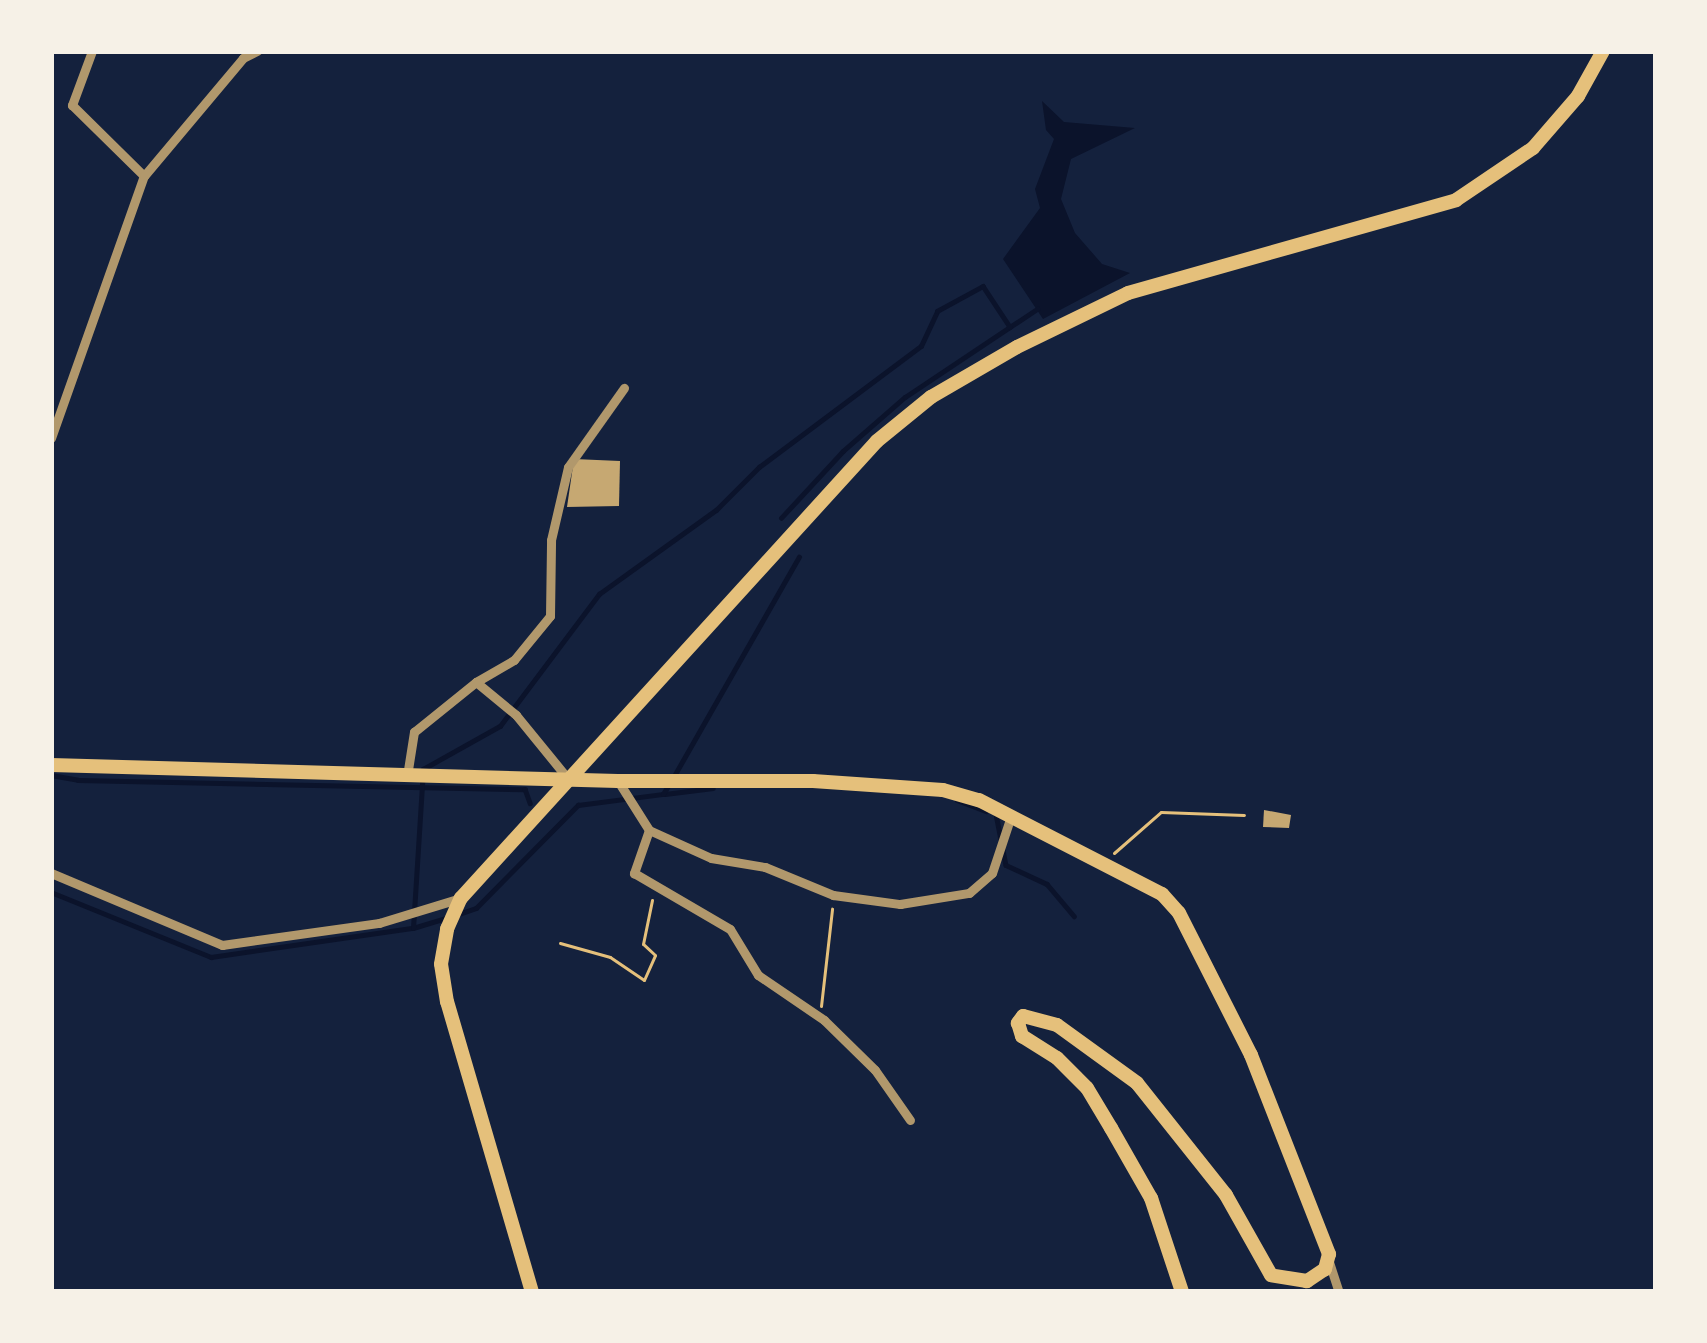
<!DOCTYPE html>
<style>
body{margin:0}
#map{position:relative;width:1707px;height:1343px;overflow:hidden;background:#14213d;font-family:Literata,serif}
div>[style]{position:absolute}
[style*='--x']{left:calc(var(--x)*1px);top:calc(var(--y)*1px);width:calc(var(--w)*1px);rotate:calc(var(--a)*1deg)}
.water>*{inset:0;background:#0b132b}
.stream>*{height:4.5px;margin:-2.25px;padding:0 2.25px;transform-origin:2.25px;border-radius:2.25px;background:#0b132b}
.building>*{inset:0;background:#c6a872}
.path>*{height:3px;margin:-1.5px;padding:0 1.5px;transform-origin:1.5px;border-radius:1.5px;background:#e5c07b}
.minor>*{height:9px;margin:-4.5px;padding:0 4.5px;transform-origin:4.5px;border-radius:4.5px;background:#b1986c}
.secondary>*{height:14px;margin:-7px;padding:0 7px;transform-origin:7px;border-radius:7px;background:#e5c07b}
span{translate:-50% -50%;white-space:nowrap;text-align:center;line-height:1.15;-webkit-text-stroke:9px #f6f1e7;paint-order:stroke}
.frame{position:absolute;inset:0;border:54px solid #f6f1e7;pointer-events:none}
</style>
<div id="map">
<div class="water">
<i style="clip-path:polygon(1042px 101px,1064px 122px,1135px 128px,1071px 159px,1061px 199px,1075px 233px,1102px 264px,1130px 273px,1043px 319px,1003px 259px,1040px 208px,1035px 189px,1054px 139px,1046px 130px)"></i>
</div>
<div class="stream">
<i style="--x:781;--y:518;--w:91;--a:-47.2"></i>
<i style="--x:843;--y:451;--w:82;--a:-41.1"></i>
<i style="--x:905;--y:397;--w:159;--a:-33.7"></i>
<i style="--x:51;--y:775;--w:27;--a:10"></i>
<i style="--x:78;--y:780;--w:447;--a:1.2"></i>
<i style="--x:525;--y:789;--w:15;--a:70"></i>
<i style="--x:674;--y:776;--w:252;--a:-60.3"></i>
<i style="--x:665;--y:794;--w:48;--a:-7.1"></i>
<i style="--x:957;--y:800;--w:31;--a:21"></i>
<i style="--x:996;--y:814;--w:25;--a:79"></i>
<i style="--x:1003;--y:850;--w:15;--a:79"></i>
<i style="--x:1006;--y:865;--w:45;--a:24.9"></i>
<i style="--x:1047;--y:884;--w:42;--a:49.8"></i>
<i style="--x:51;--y:892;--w:173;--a:22.1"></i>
<i style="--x:211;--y:957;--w:204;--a:-8.2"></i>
<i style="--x:413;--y:928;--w:37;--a:-17"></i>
<i style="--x:459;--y:914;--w:18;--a:-19"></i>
<i style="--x:476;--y:908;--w:145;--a:-45.3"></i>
<i style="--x:578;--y:805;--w:86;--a:-7.4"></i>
<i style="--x:663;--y:794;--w:9;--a:-58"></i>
<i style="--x:413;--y:928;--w:159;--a:-86.4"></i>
<i style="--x:423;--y:769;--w:88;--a:-29.2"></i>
<i style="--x:500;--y:726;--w:165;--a:-53.1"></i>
<i style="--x:599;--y:594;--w:144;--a:-35.7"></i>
<i style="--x:716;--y:510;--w:61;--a:-45"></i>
<i style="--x:759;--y:467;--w:202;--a:-36.8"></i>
<i style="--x:921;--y:346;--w:38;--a:-65"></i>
<i style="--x:937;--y:311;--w:52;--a:-28.5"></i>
<i style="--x:983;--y:286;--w:49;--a:56.6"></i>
</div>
<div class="building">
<i style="clip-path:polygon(574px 459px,620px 461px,619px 506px,567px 507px)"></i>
<i style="clip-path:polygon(1264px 810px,1291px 815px,1289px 828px,1263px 827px)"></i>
</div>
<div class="path">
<i style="--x:1114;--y:853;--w:62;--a:-41.1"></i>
<i style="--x:1161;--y:812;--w:83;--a:2.1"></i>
<i style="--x:560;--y:943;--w:52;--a:15.6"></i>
<i style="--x:610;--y:957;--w:41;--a:34.1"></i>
<i style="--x:644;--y:980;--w:27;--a:-66"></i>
<i style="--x:655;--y:955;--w:16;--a:-137"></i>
<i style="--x:643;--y:944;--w:45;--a:-78.4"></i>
<i style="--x:821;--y:1006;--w:98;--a:-83.5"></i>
</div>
<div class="minor">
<i style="--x:92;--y:51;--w:58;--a:110.3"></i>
<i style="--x:72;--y:105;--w:101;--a:44.6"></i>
<i style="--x:51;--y:438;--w:278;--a:-70.5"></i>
<i style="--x:144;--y:176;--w:154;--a:-50"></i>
<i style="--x:243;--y:58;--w:16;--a:-27"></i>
<i style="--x:476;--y:682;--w:52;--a:39.5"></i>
<i style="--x:516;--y:715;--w:84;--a:50.8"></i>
<i style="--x:407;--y:776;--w:45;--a:-81"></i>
<i style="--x:414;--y:732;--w:80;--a:-38.9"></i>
<i style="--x:476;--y:682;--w:44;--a:-30.1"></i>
<i style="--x:514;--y:660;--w:57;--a:-50.7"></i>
<i style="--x:550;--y:616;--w:76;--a:-89.2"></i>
<i style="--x:551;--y:540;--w:75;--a:-76.9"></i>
<i style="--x:568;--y:467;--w:97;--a:-54.7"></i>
<i style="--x:618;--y:781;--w:58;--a:57.7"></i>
<i style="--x:649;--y:830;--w:46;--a:109.2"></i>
<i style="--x:634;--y:873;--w:111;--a:30.3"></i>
<i style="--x:730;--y:929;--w:54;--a:58.7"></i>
<i style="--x:758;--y:975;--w:80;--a:34.3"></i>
<i style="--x:824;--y:1020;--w:71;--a:44.4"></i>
<i style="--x:875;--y:1070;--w:61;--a:55"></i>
<i style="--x:649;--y:830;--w:68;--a:24.3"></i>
<i style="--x:711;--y:858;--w:55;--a:9.5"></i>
<i style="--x:765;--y:867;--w:74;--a:22.4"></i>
<i style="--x:833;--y:895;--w:68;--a:7.7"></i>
<i style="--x:900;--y:904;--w:70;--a:-9.1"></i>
<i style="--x:969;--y:893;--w:30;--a:-41"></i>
<i style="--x:992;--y:873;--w:60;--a:-71.6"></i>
<i style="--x:51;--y:873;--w:186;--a:22.8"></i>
<i style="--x:222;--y:945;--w:159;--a:-8"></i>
<i style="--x:379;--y:923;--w:86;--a:-17"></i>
<i style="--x:1329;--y:1262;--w:32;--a:72"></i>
</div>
<div class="secondary">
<i style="--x:51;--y:765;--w:567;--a:1.62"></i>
<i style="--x:618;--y:781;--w:195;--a:0"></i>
<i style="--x:813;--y:781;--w:130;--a:4"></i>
<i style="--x:943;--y:790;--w:37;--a:16"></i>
<i style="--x:979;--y:800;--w:206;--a:27.2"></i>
<i style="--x:1162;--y:894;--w:25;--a:48"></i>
<i style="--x:1179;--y:913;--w:159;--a:63.1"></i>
<i style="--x:1251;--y:1055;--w:214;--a:68.6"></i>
<i style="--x:1329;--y:1254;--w:16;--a:105"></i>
<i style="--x:1325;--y:1269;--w:22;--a:146"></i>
<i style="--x:1307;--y:1281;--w:36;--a:-171"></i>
<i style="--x:1271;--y:1275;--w:92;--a:-119.4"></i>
<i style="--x:1226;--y:1195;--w:143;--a:-128.5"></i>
<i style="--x:1137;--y:1083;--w:99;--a:-144.1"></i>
<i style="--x:1057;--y:1025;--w:35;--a:-165"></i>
<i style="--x:1023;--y:1016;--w:9;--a:126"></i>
<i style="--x:1018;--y:1023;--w:14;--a:73"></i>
<i style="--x:1022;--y:1036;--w:41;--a:32.2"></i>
<i style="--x:1057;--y:1058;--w:42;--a:45"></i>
<i style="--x:1087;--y:1088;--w:47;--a:59"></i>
<i style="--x:1111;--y:1128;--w:81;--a:60.3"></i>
<i style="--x:1151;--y:1198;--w:99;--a:71.7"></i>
<i style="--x:532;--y:1292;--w:302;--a:-106.3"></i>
<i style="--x:447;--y:1002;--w:38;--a:-99"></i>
<i style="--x:441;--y:964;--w:36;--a:-80"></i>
<i style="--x:447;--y:929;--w:34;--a:-66"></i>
<i style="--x:461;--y:898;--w:618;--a:-47.69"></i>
<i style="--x:877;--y:441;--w:70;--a:-39.2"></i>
<i style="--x:931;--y:397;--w:99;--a:-30.2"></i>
<i style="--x:1017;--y:347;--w:123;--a:-25.9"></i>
<i style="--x:1128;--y:293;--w:341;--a:-15.8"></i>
<i style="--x:1456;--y:200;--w:93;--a:-34"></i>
<i style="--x:1533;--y:148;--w:69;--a:-49.1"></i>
<i style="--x:1578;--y:96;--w:51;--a:-60.9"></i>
</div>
<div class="frame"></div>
</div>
